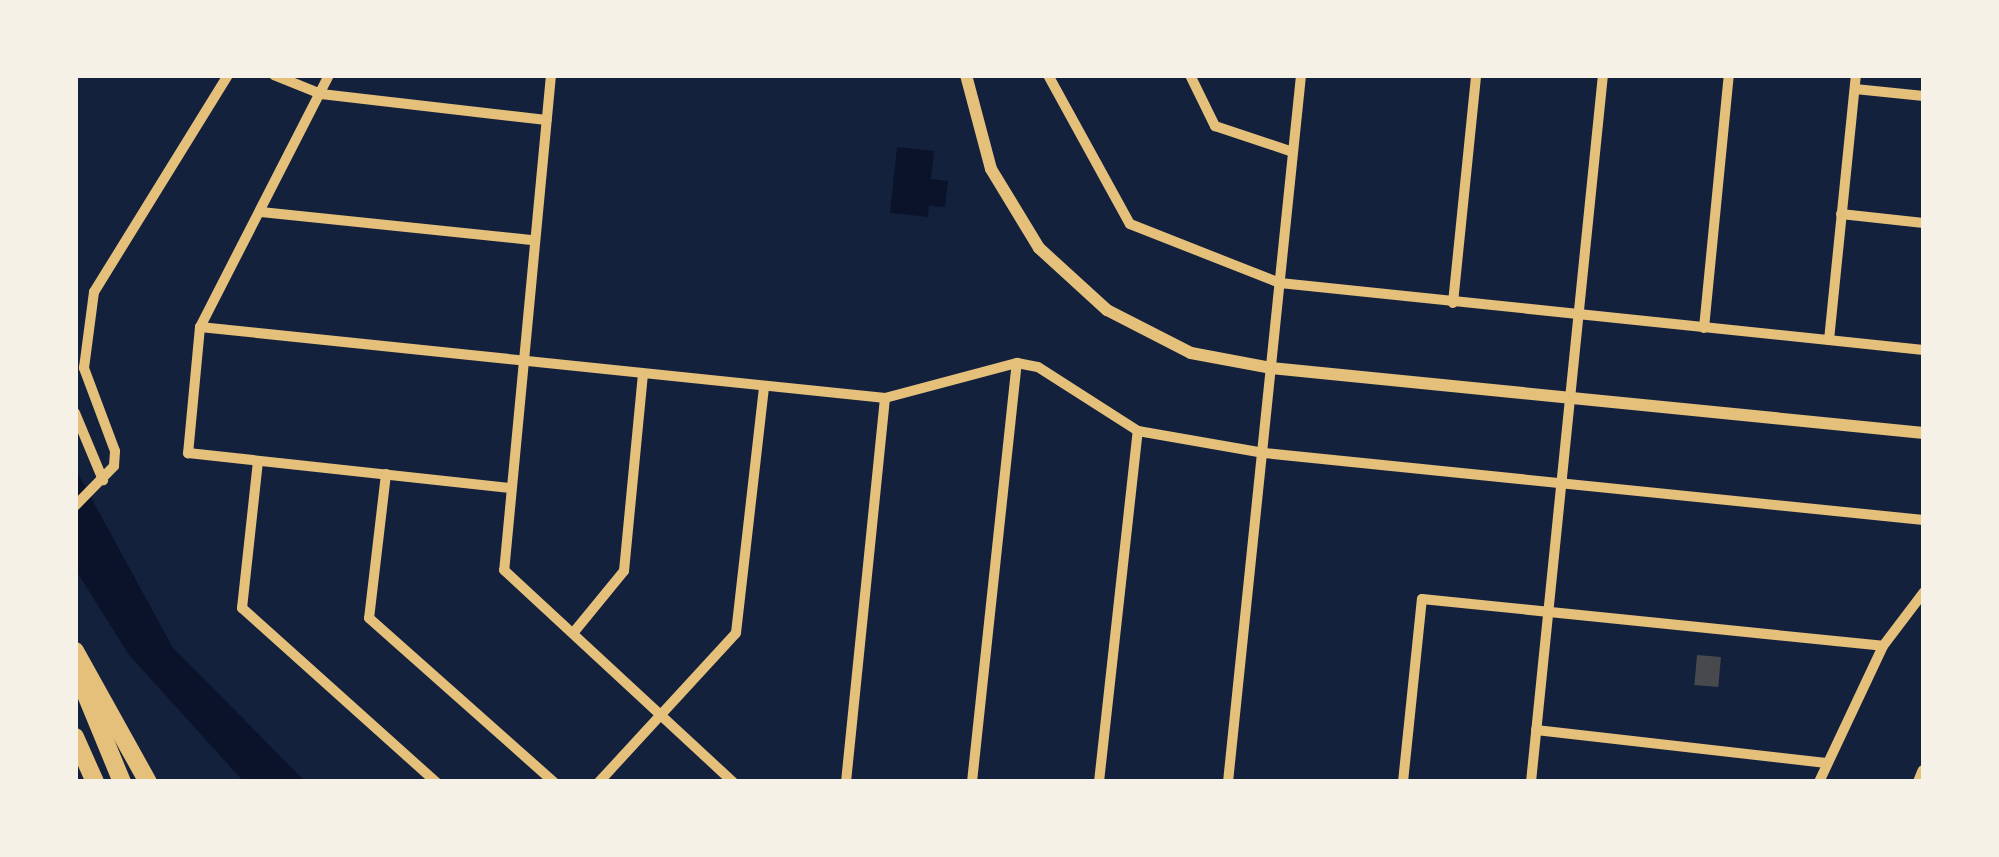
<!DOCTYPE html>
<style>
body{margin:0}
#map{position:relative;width:1999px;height:857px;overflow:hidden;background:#14213d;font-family:Manrope,sans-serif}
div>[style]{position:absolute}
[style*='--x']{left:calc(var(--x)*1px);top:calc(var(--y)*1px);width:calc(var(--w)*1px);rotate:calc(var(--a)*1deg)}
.water>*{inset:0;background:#0b132b}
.building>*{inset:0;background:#48494c;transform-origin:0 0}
.minor>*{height:10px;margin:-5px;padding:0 5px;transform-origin:5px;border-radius:5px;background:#e5c07b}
.tertiary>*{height:12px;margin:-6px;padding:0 6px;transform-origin:6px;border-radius:6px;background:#e5c07b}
.secondary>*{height:14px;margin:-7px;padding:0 7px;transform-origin:7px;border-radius:7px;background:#e5c07b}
.trunk>*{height:18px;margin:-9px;padding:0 9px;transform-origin:9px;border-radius:9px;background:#e5c07b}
span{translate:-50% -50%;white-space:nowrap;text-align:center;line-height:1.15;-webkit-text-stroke:10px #f6f1e7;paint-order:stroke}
.frame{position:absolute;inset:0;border:78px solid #f6f1e7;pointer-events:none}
</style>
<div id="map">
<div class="water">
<i style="clip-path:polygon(897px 147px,934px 151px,931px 179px,948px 181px,945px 207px,929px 206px,928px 217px,890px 213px)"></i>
<i style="clip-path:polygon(75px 468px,173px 648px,306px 782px,244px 782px,129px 655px,75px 569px)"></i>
</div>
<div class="building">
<i style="left:1697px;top:655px;width:24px;height:30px;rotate:5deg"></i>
</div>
<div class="minor">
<i style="--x:274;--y:75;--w:51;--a:22"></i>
<i style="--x:321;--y:94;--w:227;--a:6.6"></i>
<i style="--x:329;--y:75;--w:283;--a:117.1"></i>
<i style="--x:200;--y:327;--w:127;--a:95.4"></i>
<i style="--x:188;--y:453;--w:324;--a:6.2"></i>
<i style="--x:551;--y:75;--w:497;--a:95.4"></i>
<i style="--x:504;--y:570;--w:312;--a:42.8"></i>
<i style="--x:1048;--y:75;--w:170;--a:61.2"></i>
<i style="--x:1130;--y:224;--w:161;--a:21.5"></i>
<i style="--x:1280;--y:283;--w:647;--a:5.94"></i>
<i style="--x:1190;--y:75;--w:57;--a:63.9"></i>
<i style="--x:1215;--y:126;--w:82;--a:18.4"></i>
<i style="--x:1855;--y:89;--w:69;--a:5.8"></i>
<i style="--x:261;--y:212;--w:274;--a:5.9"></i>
<i style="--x:1841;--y:214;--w:83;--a:6.2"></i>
<i style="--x:1453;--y:303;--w:229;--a:-84.2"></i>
<i style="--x:200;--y:327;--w:689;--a:5.92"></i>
<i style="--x:885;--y:398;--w:137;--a:-14.9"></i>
<i style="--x:1017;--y:363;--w:21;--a:11"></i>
<i style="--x:1038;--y:367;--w:119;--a:32.6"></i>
<i style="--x:1138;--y:431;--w:128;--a:9.9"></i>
<i style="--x:1264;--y:453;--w:663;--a:5.8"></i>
<i style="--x:1704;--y:328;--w:254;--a:-84.4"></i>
<i style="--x:1829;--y:340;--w:266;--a:-84.2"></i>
<i style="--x:75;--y:413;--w:73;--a:67.3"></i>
<i style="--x:258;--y:461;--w:148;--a:96.2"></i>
<i style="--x:242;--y:608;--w:261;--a:41.9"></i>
<i style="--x:386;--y:474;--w:145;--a:96.7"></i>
<i style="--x:369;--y:618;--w:247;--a:41.6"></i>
<i style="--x:75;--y:506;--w:56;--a:-45.7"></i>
<i style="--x:114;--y:466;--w:15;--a:-86"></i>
<i style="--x:115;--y:451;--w:89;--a:-110.5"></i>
<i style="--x:84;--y:368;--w:77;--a:-82.5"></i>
<i style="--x:94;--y:292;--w:255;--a:-58.3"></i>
<i style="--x:574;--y:632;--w:79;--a:-50.7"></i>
<i style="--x:624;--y:571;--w:197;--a:-84.5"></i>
<i style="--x:1536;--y:730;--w:292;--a:6.5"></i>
<i style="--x:599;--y:782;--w:202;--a:-47.4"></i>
<i style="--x:736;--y:633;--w:248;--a:-83.5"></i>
<i style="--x:846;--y:782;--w:386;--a:-84.2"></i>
<i style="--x:972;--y:782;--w:421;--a:-83.9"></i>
<i style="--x:1099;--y:782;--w:353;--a:-83.7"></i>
<i style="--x:1228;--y:782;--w:711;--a:-84.1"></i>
<i style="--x:1403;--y:782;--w:184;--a:-84.1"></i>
<i style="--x:1422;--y:599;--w:463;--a:5.8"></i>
<i style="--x:1531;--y:782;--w:711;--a:-84.19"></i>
<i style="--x:1819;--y:782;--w:150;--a:-64.8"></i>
<i style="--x:1883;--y:646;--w:68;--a:-52.8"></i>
</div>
<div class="tertiary">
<i style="--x:966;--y:75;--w:97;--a:75.1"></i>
<i style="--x:991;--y:169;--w:92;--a:58.7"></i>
<i style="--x:1039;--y:248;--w:92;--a:42.4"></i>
<i style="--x:1107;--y:310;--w:94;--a:27.1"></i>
<i style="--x:1191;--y:353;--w:81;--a:10.6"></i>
<i style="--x:1271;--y:368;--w:656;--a:5.68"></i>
</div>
<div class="secondary">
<i style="--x:1920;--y:782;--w:11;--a:-68"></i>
</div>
<div class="trunk">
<i style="--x:75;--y:651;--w:150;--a:60.9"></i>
<i style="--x:75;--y:668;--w:123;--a:67.6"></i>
<i style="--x:75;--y:737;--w:49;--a:66"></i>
</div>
<div class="frame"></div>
</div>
